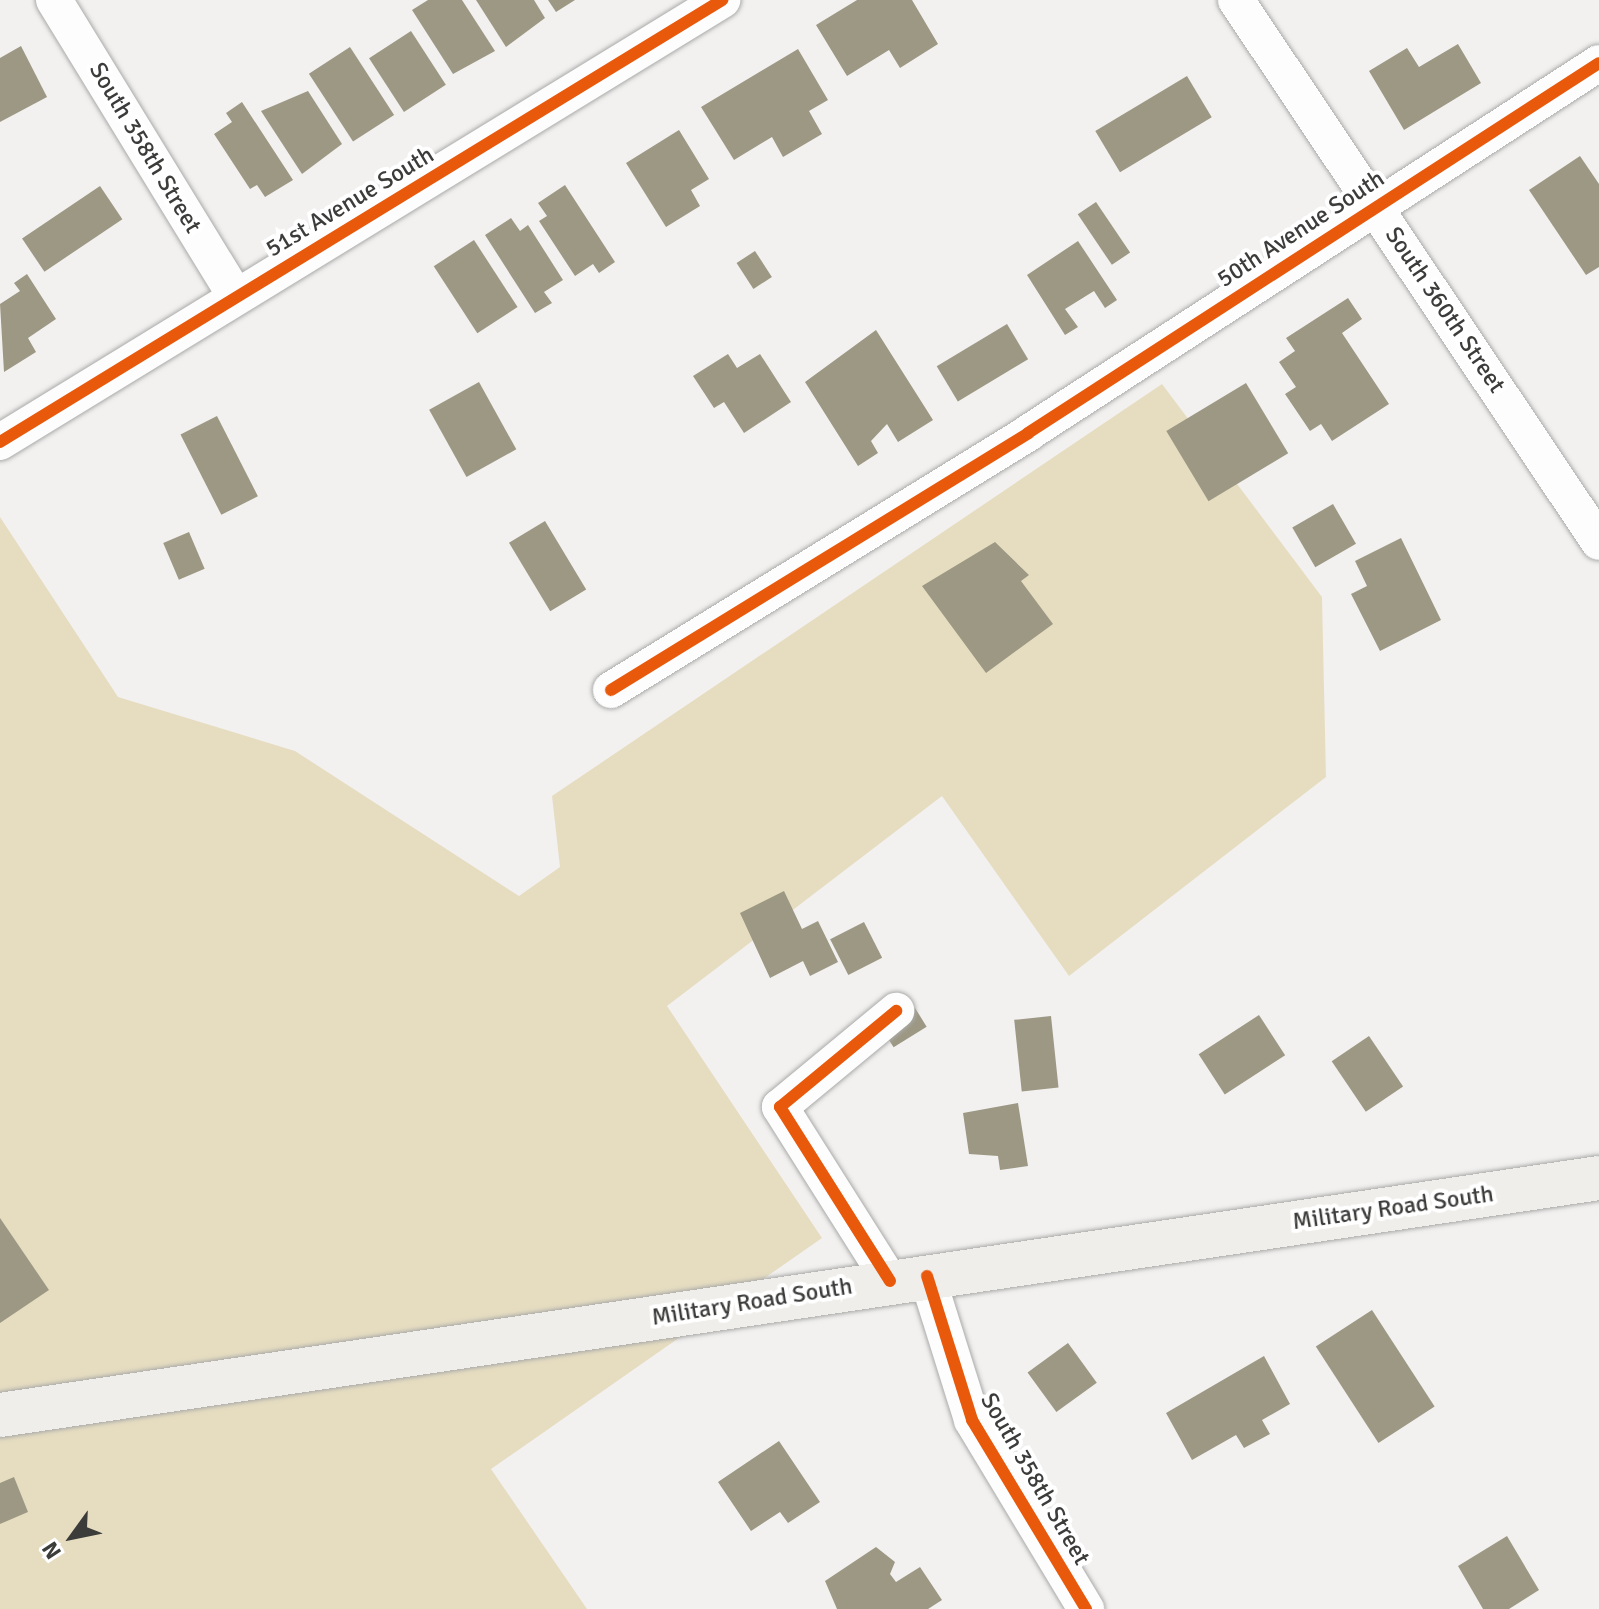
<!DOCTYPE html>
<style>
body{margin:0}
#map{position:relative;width:1599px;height:1609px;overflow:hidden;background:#f2f1f0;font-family:Signika,sans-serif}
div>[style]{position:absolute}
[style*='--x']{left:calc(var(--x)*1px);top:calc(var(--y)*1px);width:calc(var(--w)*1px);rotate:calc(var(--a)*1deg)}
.green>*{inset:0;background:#e6ddc1}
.building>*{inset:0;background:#9d9884;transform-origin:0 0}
.roads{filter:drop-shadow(0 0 2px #aaaaa8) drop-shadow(0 0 2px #aaaaa8)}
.minor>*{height:36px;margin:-18px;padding:0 18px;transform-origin:18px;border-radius:18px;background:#fdfdfd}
.secondary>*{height:44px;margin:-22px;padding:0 22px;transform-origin:22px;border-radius:22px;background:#f0eeea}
.cycleway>*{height:12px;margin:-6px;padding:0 6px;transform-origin:6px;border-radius:6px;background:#e8590c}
span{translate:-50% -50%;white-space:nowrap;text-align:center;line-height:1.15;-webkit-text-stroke:8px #fff;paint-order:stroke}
.street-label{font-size:24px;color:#3c3c3a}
.north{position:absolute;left:32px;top:1497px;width:80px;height:80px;-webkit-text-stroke:6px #fff;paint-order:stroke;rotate:237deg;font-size:22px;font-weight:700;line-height:32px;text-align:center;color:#3c3c3a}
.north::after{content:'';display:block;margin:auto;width:28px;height:36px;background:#3c3c3a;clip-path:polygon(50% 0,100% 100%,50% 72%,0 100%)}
</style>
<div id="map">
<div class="green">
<i style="clip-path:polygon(1162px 384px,1322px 597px,1326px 777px,1069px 976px,942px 796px,667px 1006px,822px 1238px,491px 1469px,587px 1609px,0 1609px,0 517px,118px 697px,295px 751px,519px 896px,560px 867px,552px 796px)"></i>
</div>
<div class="building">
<i style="clip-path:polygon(428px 0,462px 0,495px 51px,453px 74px,412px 10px)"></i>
<i style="clip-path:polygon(476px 0,534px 0,545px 18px,506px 47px)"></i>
<i style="clip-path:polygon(548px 0,575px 0,556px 12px)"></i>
<i style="clip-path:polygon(857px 0,912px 0,938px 44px,900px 68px,889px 50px,847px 76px,816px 25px)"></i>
<i style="left:411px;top:31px;width:64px;height:50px;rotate:57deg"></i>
<i style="clip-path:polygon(1458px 44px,1481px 83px,1404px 130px,1369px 71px,1407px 48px,1419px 67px)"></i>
<i style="clip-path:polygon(21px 46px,47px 97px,0 122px,0 58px)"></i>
<i style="left:350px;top:47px;width:81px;height:49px;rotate:57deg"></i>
<i style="clip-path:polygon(798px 49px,828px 100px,809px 111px,822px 134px,783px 157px,772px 137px,734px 160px,701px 107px)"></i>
<i style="left:1187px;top:76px;width:48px;height:107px;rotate:59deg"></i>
<i style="clip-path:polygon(308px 91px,342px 144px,302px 174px,261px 111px)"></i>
<i style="clip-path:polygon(242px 102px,293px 180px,265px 197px,257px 185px,250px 189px,214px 134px,232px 122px,226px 113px)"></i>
<i style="clip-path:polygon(679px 130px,709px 179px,691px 190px,700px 206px,666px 227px,626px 163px)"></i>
<i style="clip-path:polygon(1580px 156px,1599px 184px,1599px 267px,1586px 275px,1529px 190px)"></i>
<i style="clip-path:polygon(565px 185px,615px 262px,599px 273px,593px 264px,575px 276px,539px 221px,547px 216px,538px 203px)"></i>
<i style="left:100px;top:186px;width:40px;height:94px;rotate:56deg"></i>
<i style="left:1096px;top:202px;width:61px;height:22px;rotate:56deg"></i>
<i style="clip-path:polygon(511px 218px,520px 231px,528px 225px,563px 280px,544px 292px,552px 303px,535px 313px,485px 235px)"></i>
<i style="left:474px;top:240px;width:80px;height:48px;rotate:57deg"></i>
<i style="clip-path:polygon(1078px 241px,1117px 300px,1105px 308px,1094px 291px,1065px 309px,1078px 327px,1065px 335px,1027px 275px)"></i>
<i style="left:755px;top:251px;width:31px;height:22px;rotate:57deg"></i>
<i style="clip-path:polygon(27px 274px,56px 319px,28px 338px,36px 352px,4px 372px,0 304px,20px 291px,14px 283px)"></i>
<i style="clip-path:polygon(1348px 298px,1362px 319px,1342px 333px,1389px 404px,1332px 441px,1321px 424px,1310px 431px,1285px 394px,1296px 387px,1279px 362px,1295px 351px,1286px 338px)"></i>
<i style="left:1007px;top:324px;width:41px;height:82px;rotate:59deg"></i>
<i style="clip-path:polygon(876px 330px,933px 420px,898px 442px,887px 424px,871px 441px,878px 453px,858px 466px,805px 382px)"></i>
<i style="clip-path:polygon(728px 354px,737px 368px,760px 354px,791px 402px,744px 433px,724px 402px,714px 408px,693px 376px)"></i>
<i style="left:479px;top:382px;width:77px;height:57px;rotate:61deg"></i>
<i style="left:1246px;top:383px;width:82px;height:93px;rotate:59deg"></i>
<i style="left:217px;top:416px;width:90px;height:41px;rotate:63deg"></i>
<i style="left:1333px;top:504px;width:46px;height:47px;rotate:60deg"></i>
<i style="left:545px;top:521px;width:80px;height:42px;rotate:59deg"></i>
<i style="left:189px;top:532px;width:40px;height:28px;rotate:67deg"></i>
<i style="clip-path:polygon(1401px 538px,1441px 620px,1380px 651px,1351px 594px,1367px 586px,1355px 561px)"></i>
<i style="clip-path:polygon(995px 542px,1029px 575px,1021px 581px,1053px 624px,986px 673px,922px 586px)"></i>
<i style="clip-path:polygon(784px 891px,802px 929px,818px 921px,838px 962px,810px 976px,803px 961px,770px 978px,740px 913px)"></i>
<i style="left:864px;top:922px;width:40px;height:38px;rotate:63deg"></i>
<i style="left:915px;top:1008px;width:22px;height:39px;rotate:58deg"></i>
<i style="left:1259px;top:1015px;width:48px;height:72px;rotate:57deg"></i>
<i style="left:1051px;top:1016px;width:72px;height:37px;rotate:84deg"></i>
<i style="left:1369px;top:1036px;width:61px;height:45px;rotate:56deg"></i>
<i style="clip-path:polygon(1018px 1103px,1028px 1166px,1000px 1170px,998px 1156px,969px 1154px,963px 1113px)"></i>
<i style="clip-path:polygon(0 1218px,49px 1290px,0 1323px)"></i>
<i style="left:1372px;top:1310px;width:115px;height:67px;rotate:57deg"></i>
<i style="left:1068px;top:1343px;width:49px;height:50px;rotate:54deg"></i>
<i style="clip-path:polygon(1264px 1356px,1290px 1404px,1262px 1420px,1270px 1434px,1244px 1448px,1236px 1435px,1192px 1460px,1166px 1413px)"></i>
<i style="clip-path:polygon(779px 1441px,820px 1502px,788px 1523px,780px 1512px,751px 1531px,718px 1482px)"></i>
<i style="clip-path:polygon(14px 1477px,28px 1512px,0 1524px,0 1483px)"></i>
<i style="clip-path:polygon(1507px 1536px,1539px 1590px,1509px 1609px,1483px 1609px,1458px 1566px)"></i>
<i style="clip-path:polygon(876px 1547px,895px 1562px,890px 1574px,896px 1582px,920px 1567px,942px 1600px,928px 1609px,837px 1609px,825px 1581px)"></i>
</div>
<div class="roads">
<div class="minor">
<i style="--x:54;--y:0;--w:348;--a:58.5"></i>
<i style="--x:1236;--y:0;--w:652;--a:56.19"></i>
<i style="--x:0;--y:442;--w:847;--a:-31.47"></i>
<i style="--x:611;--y:690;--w:490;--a:-31.6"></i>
<i style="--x:1028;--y:433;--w:680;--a:-32.94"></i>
<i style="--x:927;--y:1276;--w:151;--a:72.6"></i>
<i style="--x:972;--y:1420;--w:221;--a:58.9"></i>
<i style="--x:890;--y:1281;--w:206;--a:-122.3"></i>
<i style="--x:780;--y:1107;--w:151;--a:-39.6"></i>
</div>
<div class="secondary">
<i style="--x:0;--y:1415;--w:1616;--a:-8.43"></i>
</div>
</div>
<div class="cycleway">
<i style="--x:0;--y:442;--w:847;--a:-31.47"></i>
<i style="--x:611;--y:690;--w:490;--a:-31.6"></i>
<i style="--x:1028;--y:433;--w:680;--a:-32.94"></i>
<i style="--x:927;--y:1276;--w:151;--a:72.6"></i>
<i style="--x:972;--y:1420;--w:221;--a:58.9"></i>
<i style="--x:890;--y:1281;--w:206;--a:-122.3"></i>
<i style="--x:780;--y:1107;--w:151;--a:-39.6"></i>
</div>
<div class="street-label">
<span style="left:145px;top:148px;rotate:59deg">South 358th Street</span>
<span style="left:350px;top:202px;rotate:-31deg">51st Avenue South</span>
<span style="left:1301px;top:229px;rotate:-33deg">50th Avenue South</span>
<span style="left:1445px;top:310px;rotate:56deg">South 360th Street</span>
<span style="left:1393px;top:1208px;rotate:-8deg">Military Road South</span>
<span style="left:752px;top:1302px;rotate:-9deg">Military Road South</span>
<span style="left:1035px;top:1479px;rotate:60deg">South 358th Street</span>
</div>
<div class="north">N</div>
</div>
